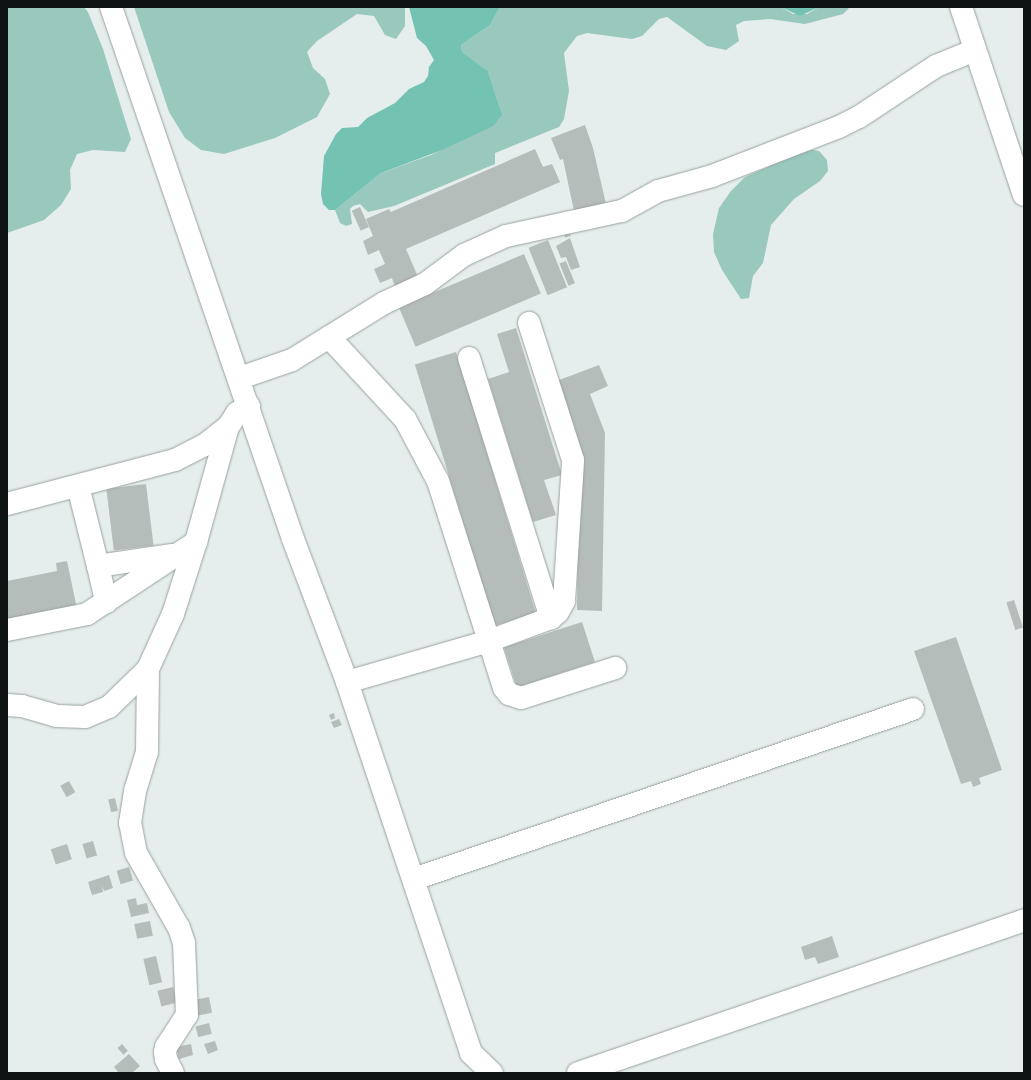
<!DOCTYPE html>
<style>
body{margin:0}
#map{position:relative;width:1031px;height:1080px;overflow:hidden;background:#e5eeec;font-family:"Golos Text",sans-serif}
div>[style]{position:absolute}
[style*='--x']{left:calc(var(--x)*1px);top:calc(var(--y)*1px);width:calc(var(--w)*1px);rotate:calc(var(--a)*1deg)}
.green>*{inset:0;background:#99c8bd}
.water>*{inset:0;background:#73c2b2}
.building>*{inset:0;background:#b5bdbb;transform-origin:0 0}
.roads{filter:drop-shadow(0 0 1px #99a19f) drop-shadow(0 0 1px #99a19f)}
.minor>*{height:22px;margin:-11px;padding:0 11px;transform-origin:11px;border-radius:11px;background:#fff}
span{translate:-50% -50%;white-space:nowrap;text-align:center;line-height:1.15;-webkit-text-stroke:3.5px #fff;paint-order:stroke}
.frame{position:absolute;inset:0;border:8px solid #101313;pointer-events:none}
</style>
<div id="map">
<div class="green">
<i style="clip-path:polygon(7px 7px,84px 7px,88px 12px,103px 49px,131px 139px,125px 152px,93px 150px,77px 154px,70px 170px,71px 189px,61px 205px,44px 220px,7px 233px)"></i>
<i style="clip-path:polygon(134px 7px,405px 7px,405px 26px,396px 39px,385px 35px,374px 16px,357px 14px,317px 41px,307px 52px,313px 68px,325px 79px,330px 94px,317px 117px,275px 138px,224px 154px,201px 150px,185px 138px,169px 112px)"></i>
<i style="clip-path:polygon(500px 7px,781px 7px,793px 14px,807px 14px,819px 7px,850px 7px,843px 14px,805px 24px,770px 19px,744px 21px,736px 25px,739px 41px,726px 50px,707px 46px,667px 17px,659px 19px,642px 36px,632px 39px,587px 33px,577px 36px,564px 53px,569px 91px,564px 119px,559px 127px,495px 153px,495px 164px,394px 206px,368px 212px,360px 204px,353px 206px,350px 209px,352px 224px,346px 226px,340px 223px,335px 210px,381px 173px,431px 155px,480px 131px,499px 106px,488px 71px,462px 52px,461px 45px,490px 25px)"></i>
<i style="clip-path:polygon(809px 149px,819px 151px,827px 160px,828px 171px,820px 181px,794px 199px,771px 225px,763px 263px,753px 276px,749px 298px,741px 299px,722px 270px,714px 252px,713px 234px,719px 208px,731px 191px,745px 177px)"></i>
</div>
<div class="water">
<i style="clip-path:polygon(409px 7px,500px 7px,490px 25px,461px 45px,462px 52px,488px 71px,502px 115px,493px 126px,442px 150px,381px 173px,335px 210px,329px 210px,323px 204px,321px 194px,324px 156px,336px 134px,342px 128px,358px 127px,367px 118px,395px 103px,409px 89px,424px 82px,428px 76px,429px 67px,434px 60px,426px 46px,417px 38px)"></i>
<i style="clip-path:polygon(781px 7px,819px 7px,800px 16px)"></i>
</div>
<div class="building">
<i style="clip-path:polygon(585px 125px,593px 148px,606px 204px,574px 211px,563px 159px,560px 160px,551px 138px)"></i>
<i style="clip-path:polygon(535px 149px,543px 167px,552px 164px,560px 182px,406px 249px,418px 277px,395px 287px,392px 278px,380px 283px,374px 269px,385px 264px,379px 250px,368px 255px,363px 241px,373px 236px,366px 219px,389px 209px,391px 212px)"></i>
<i style="left:360px;top:207px;width:22px;height:9px;rotate:66deg"></i>
<i style="left:569px;top:230px;width:6px;height:6px;rotate:72deg"></i>
<i style="clip-path:polygon(570px 238px,580px 267px,571px 270px,566px 257px,561px 258px,556px 246px)"></i>
<i style="left:548px;top:240px;width:51px;height:21px;rotate:68deg"></i>
<i style="left:524px;top:254px;width:43px;height:136px;rotate:67deg"></i>
<i style="left:566px;top:261px;width:24px;height:7px;rotate:68deg"></i>
<i style="clip-path:polygon(516px 328px,562px 475px,544px 480px,556px 515px,533px 522px,488px 379px,509px 372px,497px 334px)"></i>
<i style="left:456px;top:352px;width:273px;height:43px;rotate:73deg"></i>
<i style="clip-path:polygon(599px 365px,608px 386px,590px 394px,605px 433px,602px 611px,577px 610px,579px 453px,554px 382px)"></i>
<i style="left:146px;top:484px;width:62px;height:40px;rotate:83deg"></i>
<i style="clip-path:polygon(67px 561px,77px 609px,7px 623px,7px 581px,57px 571px,56px 563px)"></i>
<i style="left:1014px;top:600px;width:29px;height:8px;rotate:72deg"></i>
<i style="left:582px;top:622px;width:42px;height:82px;rotate:72deg"></i>
<i style="clip-path:polygon(956px 637px,1002px 770px,979px 778px,981px 784px,973px 787px,971px 781px,961px 784px,914px 651px)"></i>
<i style="clip-path:polygon(334px 713px,335px 718px,331px 720px,329px 715px)"></i>
<i style="clip-path:polygon(339px 719px,342px 725px,334px 728px,331px 722px)"></i>
<i style="left:69px;top:781px;width:13px;height:10px;rotate:61deg"></i>
<i style="left:115px;top:798px;width:13px;height:7px;rotate:77deg"></i>
<i style="left:93px;top:841px;width:15px;height:11px;rotate:74deg"></i>
<i style="left:67px;top:844px;width:16px;height:17px;rotate:72deg"></i>
<i style="left:129px;top:867px;width:14px;height:13px;rotate:73deg"></i>
<i style="clip-path:polygon(109px 875px,113px 888px,104px 891px,102px 886px,103px 892px,92px 895px,88px 882px)"></i>
<i style="clip-path:polygon(136px 898px,137px 905px,147px 903px,149px 913px,131px 917px,127px 900px)"></i>
<i style="left:150px;top:921px;width:15px;height:16px;rotate:79deg"></i>
<i style="clip-path:polygon(832px 936px,839px 957px,818px 964px,815px 957px,805px 960px,801px 947px)"></i>
<i style="left:156px;top:956px;width:27px;height:13px;rotate:77deg"></i>
<i style="left:173px;top:987px;width:16px;height:16px;rotate:76deg"></i>
<i style="left:209px;top:997px;width:16px;height:14px;rotate:79deg"></i>
<i style="left:209px;top:1023px;width:11px;height:14px;rotate:75deg"></i>
<i style="clip-path:polygon(215px 1041px,218px 1050px,208px 1054px,204px 1044px)"></i>
<i style="left:122px;top:1044px;width:9px;height:6px;rotate:49deg"></i>
<i style="clip-path:polygon(191px 1044px,193px 1055px,179px 1059px,176px 1047px)"></i>
<i style="clip-path:polygon(129px 1054px,140px 1066px,132px 1073px,119px 1073px,114px 1067px)"></i>
</div>
<div class="roads">
<div class="minor">
<i style="--x:111;--y:7;--w:562;--a:71.11"></i>
<i style="--x:293;--y:539;--w:153;--a:69.3"></i>
<i style="--x:347;--y:682;--w:391;--a:71.5"></i>
<i style="--x:471;--y:1053;--w:29;--a:44"></i>
<i style="--x:961;--y:7;--w:198;--a:71.5"></i>
<i style="--x:329;--y:337;--w:112;--a:47.2"></i>
<i style="--x:405;--y:419;--w:70;--a:62"></i>
<i style="--x:438;--y:481;--w:217;--a:72.3"></i>
<i style="--x:504;--y:688;--w:8;--a:50"></i>
<i style="--x:509;--y:694;--w:13;--a:18"></i>
<i style="--x:521;--y:698;--w:99;--a:-17.7"></i>
<i style="--x:469;--y:358;--w:273;--a:72.5"></i>
<i style="--x:240;--y:378;--w:55;--a:-19.1"></i>
<i style="--x:292;--y:360;--w:108;--a:-31.8"></i>
<i style="--x:384;--y:303;--w:45;--a:-24.9"></i>
<i style="--x:425;--y:284;--w:49;--a:-36.6"></i>
<i style="--x:464;--y:255;--w:46;--a:-24.3"></i>
<i style="--x:506;--y:236;--w:119;--a:-12.2"></i>
<i style="--x:622;--y:211;--w:41;--a:-29.1"></i>
<i style="--x:658;--y:191;--w:56;--a:-15.5"></i>
<i style="--x:712;--y:176;--w:136;--a:-21.1"></i>
<i style="--x:839;--y:127;--w:22;--a:-27"></i>
<i style="--x:859;--y:117;--w:92;--a:-33.5"></i>
<i style="--x:936;--y:66;--w:42;--a:-22.3"></i>
<i style="--x:78;--y:486;--w:82;--a:76"></i>
<i style="--x:98;--y:566;--w:75;--a:-8.5"></i>
<i style="--x:7;--y:504;--w:174;--a:-14.7"></i>
<i style="--x:175;--y:460;--w:35;--a:-27"></i>
<i style="--x:206;--y:444;--w:28;--a:-38"></i>
<i style="--x:98;--y:566;--w:37;--a:77"></i>
<i style="--x:7;--y:630;--w:82;--a:-11.3"></i>
<i style="--x:87;--y:614;--w:131;--a:-33.4"></i>
<i style="--x:196;--y:542;--w:119;--a:-74.5"></i>
<i style="--x:228;--y:427;--w:17;--a:-57"></i>
<i style="--x:237;--y:413;--w:14;--a:-30"></i>
<i style="--x:347;--y:682;--w:148;--a:-16.1"></i>
<i style="--x:489;--y:641;--w:66;--a:-20.4"></i>
<i style="--x:551;--y:618;--w:9;--a:-41"></i>
<i style="--x:558;--y:612;--w:13;--a:-61"></i>
<i style="--x:564;--y:601;--w:141;--a:-86.3"></i>
<i style="--x:573;--y:460;--w:144;--a:-107.8"></i>
<i style="--x:7;--y:705;--w:15;--a:4"></i>
<i style="--x:22;--y:706;--w:35;--a:16"></i>
<i style="--x:56;--y:716;--w:29;--a:2"></i>
<i style="--x:85;--y:717;--w:26;--a:-23"></i>
<i style="--x:109;--y:707;--w:54;--a:-44.3"></i>
<i style="--x:414;--y:879;--w:527;--a:-18.81"></i>
<i style="--x:173;--y:1073;--w:16;--a:-117"></i>
<i style="--x:166;--y:1059;--w:7;--a:-98"></i>
<i style="--x:165;--y:1052;--w:5;--a:-79"></i>
<i style="--x:166;--y:1047;--w:38;--a:-57"></i>
<i style="--x:187;--y:1015;--w:72;--a:-92.4"></i>
<i style="--x:184;--y:943;--w:16;--a:-108"></i>
<i style="--x:179;--y:928;--w:86;--a:-119.8"></i>
<i style="--x:136;--y:853;--w:31;--a:-101"></i>
<i style="--x:130;--y:823;--w:32;--a:-81"></i>
<i style="--x:135;--y:791;--w:41;--a:-72.9"></i>
<i style="--x:147;--y:752;--w:83;--a:-89.3"></i>
<i style="--x:148;--y:669;--w:60;--a:-65.6"></i>
<i style="--x:173;--y:614;--w:76;--a:-72.3"></i>
<i style="--x:578;--y:1073;--w:472;--a:-18.9"></i>
</div>
</div>
<div class="frame"></div>
</div>
